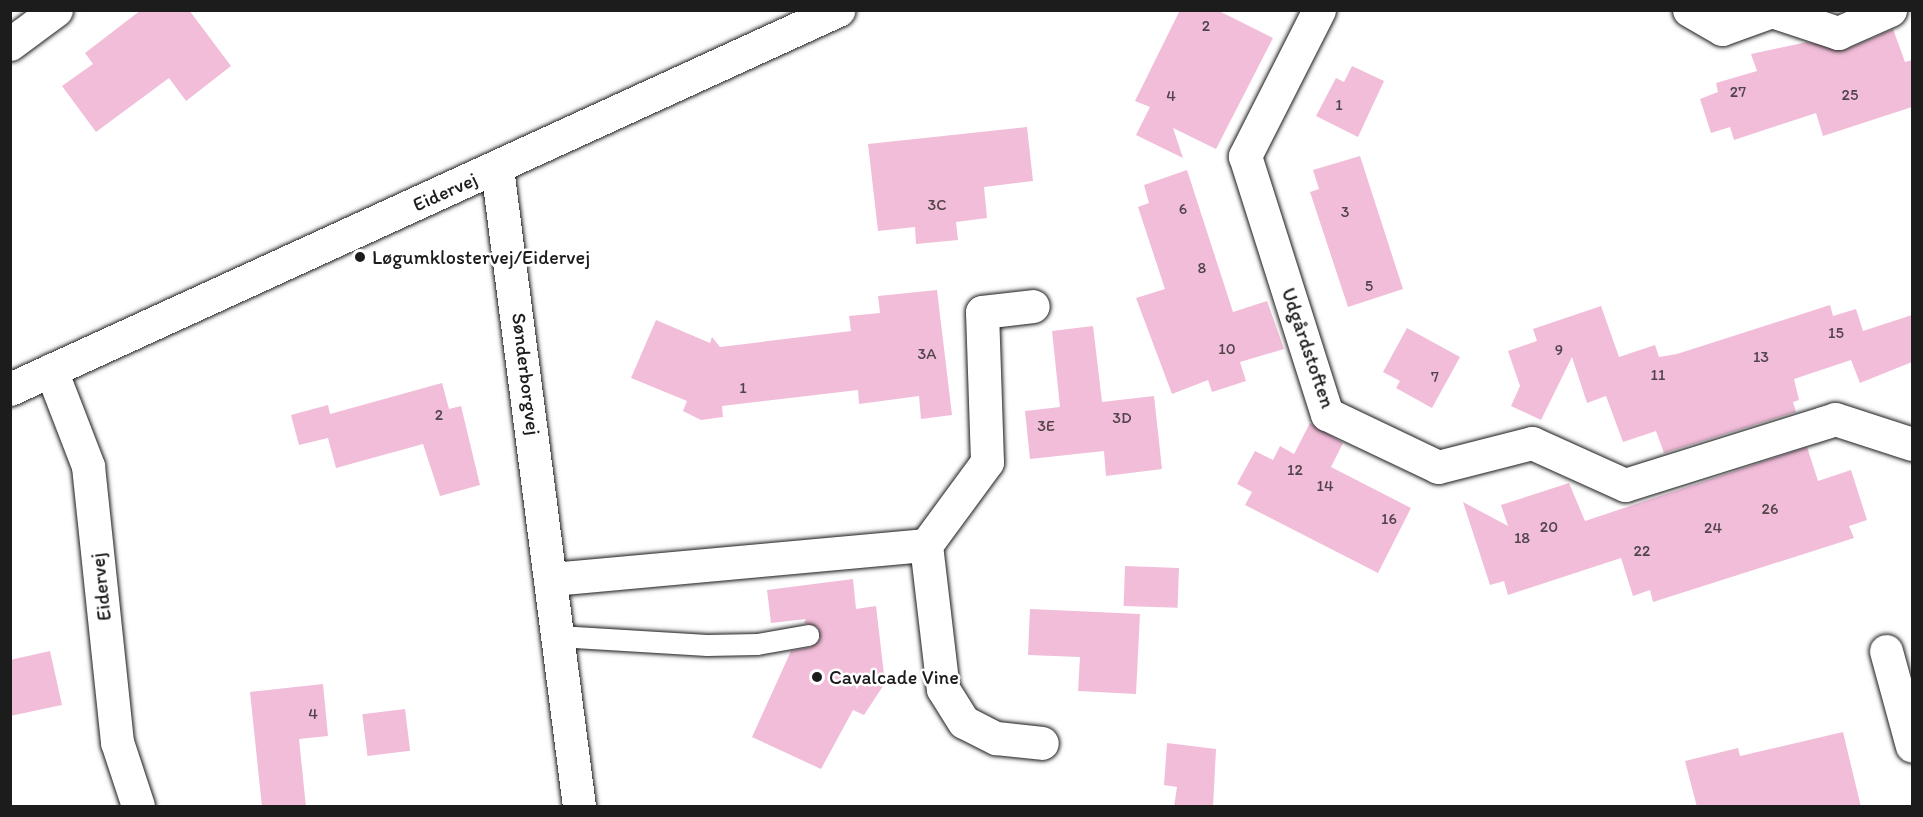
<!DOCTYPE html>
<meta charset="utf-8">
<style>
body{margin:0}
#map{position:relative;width:1923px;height:817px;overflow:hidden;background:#fff;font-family:Itim,sans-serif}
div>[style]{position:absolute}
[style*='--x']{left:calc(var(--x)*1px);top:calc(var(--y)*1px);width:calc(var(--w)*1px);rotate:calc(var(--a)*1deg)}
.building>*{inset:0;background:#f1bdd9;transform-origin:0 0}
.roads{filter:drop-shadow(0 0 2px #1c1c1c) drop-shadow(0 0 2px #1c1c1c)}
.lane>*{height:21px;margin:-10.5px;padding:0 10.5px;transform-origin:10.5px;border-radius:10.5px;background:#fff}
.street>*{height:33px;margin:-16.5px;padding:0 16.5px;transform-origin:16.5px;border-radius:16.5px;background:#fff}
.secondary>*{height:33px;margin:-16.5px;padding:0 16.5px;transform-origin:16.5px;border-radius:16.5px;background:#fff}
.dots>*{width:16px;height:16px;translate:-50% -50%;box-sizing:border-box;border:3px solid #fff;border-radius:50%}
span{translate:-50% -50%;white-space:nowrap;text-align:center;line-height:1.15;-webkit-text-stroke:5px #fff;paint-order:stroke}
.number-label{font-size:16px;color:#51444b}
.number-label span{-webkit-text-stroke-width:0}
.street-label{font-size:20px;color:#1c1c1c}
.poi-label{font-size:20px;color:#1c1c1c}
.left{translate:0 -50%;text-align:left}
.frame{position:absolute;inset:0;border:12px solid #1c1c1c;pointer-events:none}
</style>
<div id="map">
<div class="building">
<i style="clip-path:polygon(141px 10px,189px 10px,231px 66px,186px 101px,169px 78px,96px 132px,62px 86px,93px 64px,85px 53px)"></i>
<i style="clip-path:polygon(1180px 10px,1217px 10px,1273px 38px,1216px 149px,1173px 128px,1183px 158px,1136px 135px,1150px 107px,1135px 101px)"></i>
<i style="clip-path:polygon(1893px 29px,1905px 62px,1912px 60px,1912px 107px,1823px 136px,1816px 113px,1734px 140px,1730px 127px,1711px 133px,1700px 99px,1718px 92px,1716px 83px,1757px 71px,1751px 54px,1807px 42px,1845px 50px)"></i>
<i style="clip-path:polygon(1352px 66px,1384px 81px,1358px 137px,1316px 116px,1336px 78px,1344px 82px)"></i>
<i style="clip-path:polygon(1027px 127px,1033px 181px,984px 187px,987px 218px,956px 222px,958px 240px,916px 244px,915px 227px,878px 231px,868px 144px)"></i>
<i style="clip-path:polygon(1360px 156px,1403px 289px,1348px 307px,1310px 192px,1319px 189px,1313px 170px)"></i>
<i style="clip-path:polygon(1187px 170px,1233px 312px,1267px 301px,1284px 349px,1240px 362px,1246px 381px,1212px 392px,1208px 380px,1172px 394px,1136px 298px,1165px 289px,1138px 207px,1149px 203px,1144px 185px)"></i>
<i style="clip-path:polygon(937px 290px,952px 415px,921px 419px,919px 396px,859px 404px,858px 390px,722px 406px,723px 417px,701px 420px,683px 411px,687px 401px,631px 378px,656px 320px,710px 343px,712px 337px,720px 347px,851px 331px,849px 316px,880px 313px,878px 296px)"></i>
<i style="clip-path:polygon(1830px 305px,1833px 316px,1856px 309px,1863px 331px,1912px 315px,1912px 362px,1860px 383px,1851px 360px,1794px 379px,1799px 400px,1793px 402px,1796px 412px,1664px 453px,1656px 431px,1623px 442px,1606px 396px,1587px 403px,1572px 357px,1541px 420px,1511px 406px,1520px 386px,1508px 351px,1537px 341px,1533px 329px,1601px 306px,1619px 357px,1655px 345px,1659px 357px,1677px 354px)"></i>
<i style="clip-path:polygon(1093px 326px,1102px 402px,1154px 396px,1162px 469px,1106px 476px,1104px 451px,1030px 459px,1025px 411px,1060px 407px,1052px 331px)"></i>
<i style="clip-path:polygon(1407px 328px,1460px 357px,1432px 408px,1396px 388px,1400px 381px,1383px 372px)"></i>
<i style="clip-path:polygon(442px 383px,449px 409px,461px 406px,480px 485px,440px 496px,423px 444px,336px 468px,328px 438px,299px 445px,291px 415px,328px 405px,330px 414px)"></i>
<i style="clip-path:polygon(1310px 423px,1343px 443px,1331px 467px,1411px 508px,1378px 573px,1245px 505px,1252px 492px,1237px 484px,1255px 451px,1273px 460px,1280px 446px,1294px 454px)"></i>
<i style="clip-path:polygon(1807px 447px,1818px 481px,1851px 470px,1867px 520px,1849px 526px,1854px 538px,1653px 602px,1650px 590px,1633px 596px,1621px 558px,1508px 595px,1504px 581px,1490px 585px,1463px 502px,1508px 526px,1501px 505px,1569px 483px,1585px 521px)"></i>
<i style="left:1125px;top:566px;width:54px;height:40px;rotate:2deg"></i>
<i style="clip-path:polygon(853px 579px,856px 609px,876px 606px,885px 683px,864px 715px,853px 710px,821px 769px,752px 737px,791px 651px,811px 647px,820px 639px,818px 627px,804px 623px,806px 619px,771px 623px,767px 590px)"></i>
<i style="clip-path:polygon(1030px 609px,1140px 614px,1136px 694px,1078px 691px,1080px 657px,1028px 655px)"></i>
<i style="clip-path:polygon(50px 651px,62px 705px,10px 716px,10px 660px)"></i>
<i style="clip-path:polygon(323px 684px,328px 736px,299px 739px,306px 807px,262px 807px,250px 692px)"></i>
<i style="left:405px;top:709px;width:42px;height:43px;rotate:83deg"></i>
<i style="clip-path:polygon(1843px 732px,1861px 807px,1697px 807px,1685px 761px,1738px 748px,1740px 756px)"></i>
<i style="clip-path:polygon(1167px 743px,1216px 749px,1213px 807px,1174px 807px,1177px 787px,1164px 785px)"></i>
</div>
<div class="roads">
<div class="lane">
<i style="--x:558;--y:636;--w:149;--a:3.5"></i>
<i style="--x:707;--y:645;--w:50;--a:-1.1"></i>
<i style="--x:757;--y:644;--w:52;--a:-10"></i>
</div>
<div class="street">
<i style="--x:1319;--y:10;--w:164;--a:116.9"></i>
<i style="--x:1245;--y:156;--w:271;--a:72.4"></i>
<i style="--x:1327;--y:414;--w:123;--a:25.5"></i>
<i style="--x:1438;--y:467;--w:97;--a:-14.3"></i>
<i style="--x:1532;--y:443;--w:102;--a:24.3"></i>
<i style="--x:1625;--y:485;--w:220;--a:-17.4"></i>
<i style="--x:1835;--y:419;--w:81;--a:18"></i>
<i style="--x:1689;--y:10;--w:38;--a:30"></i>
<i style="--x:1722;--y:29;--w:53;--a:-19.8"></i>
<i style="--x:1772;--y:11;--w:70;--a:18.4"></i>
<i style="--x:1838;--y:33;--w:57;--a:-23.9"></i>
<i style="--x:10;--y:44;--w:57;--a:-36.5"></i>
<i style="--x:497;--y:168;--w:643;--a:82.68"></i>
<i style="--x:51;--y:370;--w:103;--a:68.9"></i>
<i style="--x:88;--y:466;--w:278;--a:84"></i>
<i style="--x:117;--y:742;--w:67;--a:71.8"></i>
<i style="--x:926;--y:545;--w:145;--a:83.3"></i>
<i style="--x:943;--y:689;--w:39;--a:58"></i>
<i style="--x:964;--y:722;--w:36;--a:27"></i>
<i style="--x:996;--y:738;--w:46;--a:6.2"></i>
<i style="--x:552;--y:579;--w:376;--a:-5.2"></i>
<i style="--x:926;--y:545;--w:103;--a:-53.7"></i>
<i style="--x:987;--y:462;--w:150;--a:-91.9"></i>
<i style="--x:982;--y:312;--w:51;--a:-6.7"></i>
<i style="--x:1886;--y:651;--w:98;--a:74.7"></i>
</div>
<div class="secondary">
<i style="--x:10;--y:389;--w:911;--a:-24.59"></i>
</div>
</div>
<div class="dots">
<i style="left:360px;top:257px;background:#1c1c1c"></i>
<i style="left:817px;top:677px;background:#1c1c1c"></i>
</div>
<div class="number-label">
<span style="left:1206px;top:26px">2</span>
<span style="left:1738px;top:92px">27</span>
<span style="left:1850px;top:95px">25</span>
<span style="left:1171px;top:96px">4</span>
<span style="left:1339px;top:105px">1</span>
<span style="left:937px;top:205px">3C</span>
<span style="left:1183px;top:209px">6</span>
<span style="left:1345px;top:212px">3</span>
<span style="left:1202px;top:268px">8</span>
<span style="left:1369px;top:286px">5</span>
<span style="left:1836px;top:333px">15</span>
<span style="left:1227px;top:349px">10</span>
<span style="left:1559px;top:350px">9</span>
<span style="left:927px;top:354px">3A</span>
<span style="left:1761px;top:357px">13</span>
<span style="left:1658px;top:375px">11</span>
<span style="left:1435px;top:377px">7</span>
<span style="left:743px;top:388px">1</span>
<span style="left:439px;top:415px">2</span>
<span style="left:1122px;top:418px">3D</span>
<span style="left:1046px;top:426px">3E</span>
<span style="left:1295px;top:470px">12</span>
<span style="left:1325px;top:486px">14</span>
<span style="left:1770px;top:509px">26</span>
<span style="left:1389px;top:519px">16</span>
<span style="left:1549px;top:527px">20</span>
<span style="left:1713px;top:528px">24</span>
<span style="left:1522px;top:538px">18</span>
<span style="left:1642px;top:551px">22</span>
<span style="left:313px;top:714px">4</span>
</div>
<div class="street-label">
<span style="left:445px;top:192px;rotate:-24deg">Eidervej</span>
<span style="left:1308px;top:348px;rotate:71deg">Udgårdstoften</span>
<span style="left:526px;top:374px;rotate:83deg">Sønderborgvej</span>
<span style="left:101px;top:587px;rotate:-96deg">Eidervej</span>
</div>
<div class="poi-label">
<span class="left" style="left:372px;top:257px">Løgumklostervej/Eidervej</span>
<span class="left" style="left:829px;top:677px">Cavalcade Vine</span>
</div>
<div class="frame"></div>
</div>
